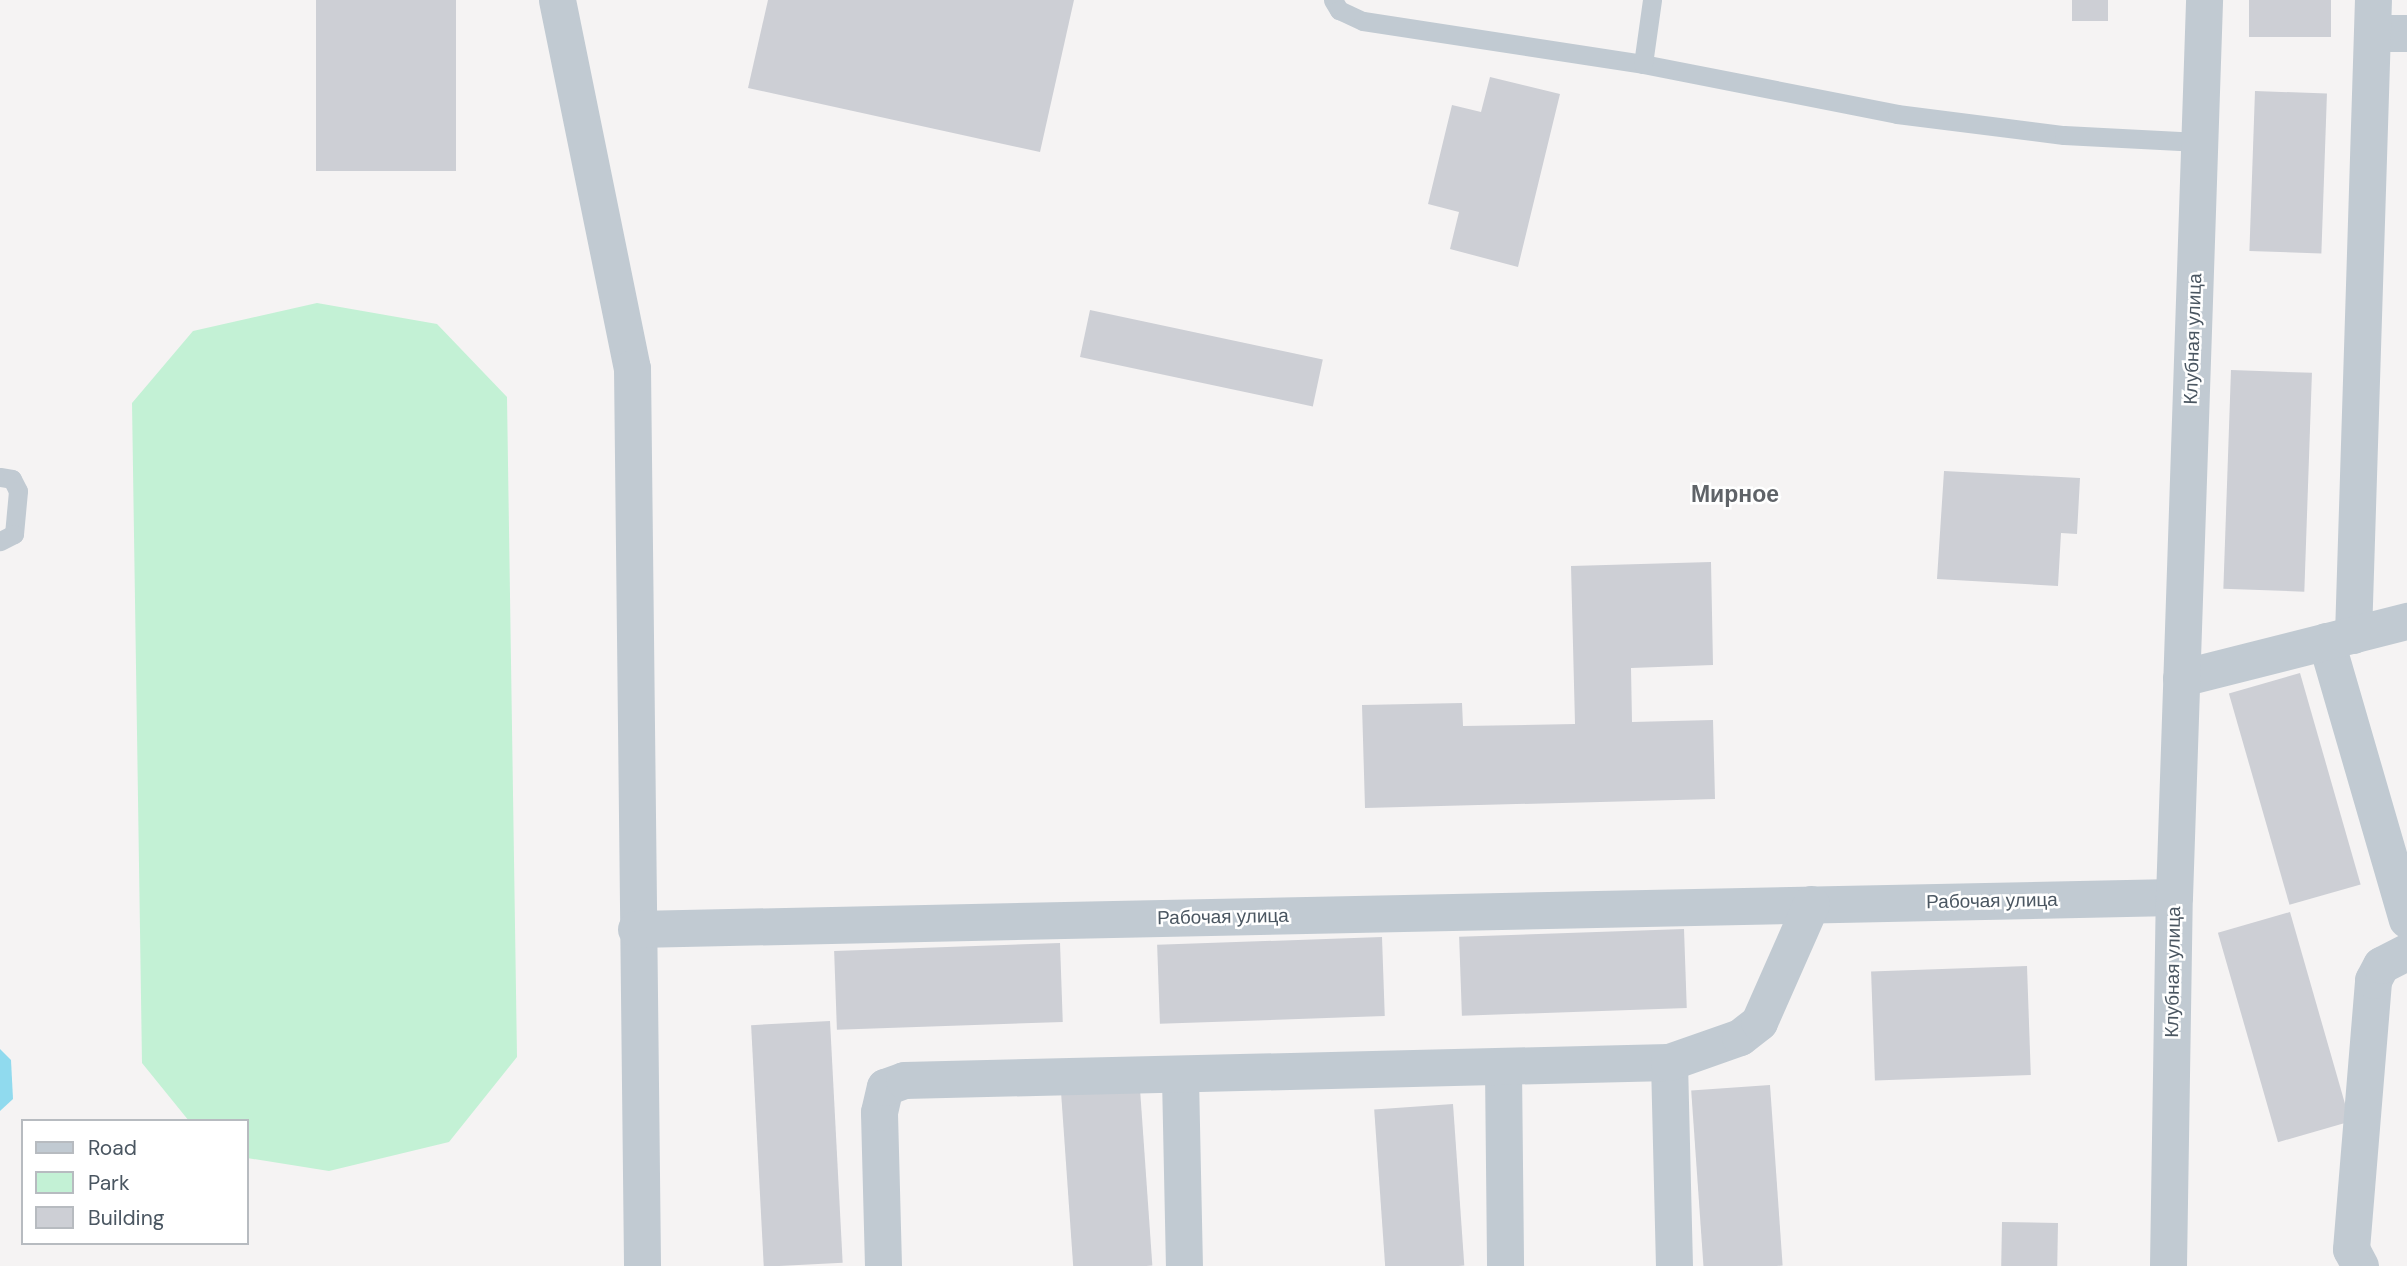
<!DOCTYPE html>
<meta charset="utf-8">
<style>
body{margin:0}
#map{position:relative;width:2407px;height:1266px;overflow:hidden;background:#f5f3f3;font-family:"DM Sans",sans-serif}
div>[style]{position:absolute}
[style*='--x']{left:calc(var(--x)*1px);top:calc(var(--y)*1px);width:calc(var(--w)*1px);rotate:calc(var(--a)*1deg)}
.green>*{inset:0;background:#c3f1d5}
.water>*{inset:0;background:#90daee}
.building>*{inset:0;background:#cdcfd5;transform-origin:0 0}
.lane>*{height:19px;margin:-9.5px;padding:0 9.5px;transform-origin:9.5px;border-radius:9.5px;background:#c1cad2}
.street>*{height:37px;margin:-18.5px;padding:0 18.5px;transform-origin:18.5px;border-radius:18.5px;background:#c1cad2}
span{translate:-50% -50%;white-space:nowrap;text-align:center;line-height:1.15;-webkit-text-stroke:5px #fff;paint-order:stroke}
.street-label{font-size:19px;color:#4a5661}
.quarter-label{font-size:23px;color:#5f6368;font-weight:700}
.legend{position:absolute;left:21px;top:1119px;width:228px;height:126px;box-sizing:border-box;background:#fff;border:2px solid #b7bbc0;margin:0;padding:9px 12px;list-style:none;font-size:21px;color:#4a5661}
.legend li{display:flex;align-items:center;gap:14px;height:35px}
.legend b{width:35px;border:2px solid #b7bbc0}
</style>
<div id="map">
<div class="green">
<i style="clip-path:polygon(317px 303px,437px 324px,507px 397px,517px 1057px,449px 1142px,329px 1171px,247px 1158px,247px 1121px,189px 1121px,142px 1063px,132px 403px,193px 331px)"></i>
</div>
<div class="water">
<i style="clip-path:polygon(0 1049px,11px 1060px,13px 1099px,0 1111px)"></i>
</div>
<div class="building">
<i style="left:316px;top:0;width:140px;height:171px"></i>
<i style="clip-path:polygon(768px 0,1074px 0,1040px 152px,748px 88px)"></i>
<i style="left:2072px;top:0;width:36px;height:21px"></i>
<i style="left:2249px;top:0;width:82px;height:37px"></i>
<i style="clip-path:polygon(1490px 77px,1560px 94px,1518px 267px,1450px 249px,1459px 212px,1428px 204px,1452px 105px,1481px 112px)"></i>
<i style="left:2255px;top:91px;width:72px;height:160px;rotate:2deg"></i>
<i style="left:1090px;top:310px;width:238px;height:48px;rotate:12deg"></i>
<i style="left:2231px;top:370px;width:81px;height:219px;rotate:2deg"></i>
<i style="clip-path:polygon(1944px 471px,2080px 478px,2077px 534px,2061px 533px,2058px 586px,1937px 579px)"></i>
<i style="clip-path:polygon(1711px 562px,1713px 665px,1631px 668px,1632px 722px,1713px 720px,1715px 799px,1365px 808px,1362px 705px,1462px 703px,1463px 726px,1575px 724px,1571px 566px)"></i>
<i style="left:2300px;top:673px;width:220px;height:74px;rotate:74deg"></i>
<i style="left:2290px;top:912px;width:218px;height:75px;rotate:74deg"></i>
<i style="left:1684px;top:929px;width:79px;height:225px;rotate:88deg"></i>
<i style="left:1382px;top:937px;width:79px;height:225px;rotate:88deg"></i>
<i style="left:1060px;top:943px;width:79px;height:226px;rotate:88deg"></i>
<i style="left:2027px;top:966px;width:109px;height:156px;rotate:88deg"></i>
<i style="left:830px;top:1021px;width:242px;height:79px;rotate:87deg"></i>
<i style="left:1770px;top:1085px;width:181px;height:79px;rotate:86deg"></i>
<i style="left:1140px;top:1089px;width:177px;height:79px;rotate:86deg"></i>
<i style="left:1453px;top:1104px;width:162px;height:79px;rotate:86deg"></i>
<i style="left:2002px;top:1222px;width:56px;height:44px;rotate:1deg"></i>
</div>
<div class="lane">
<i style="--x:1333;--y:0;--w:12;--a:59"></i>
<i style="--x:1339;--y:10;--w:26;--a:25"></i>
<i style="--x:1363;--y:21;--w:283;--a:8.7"></i>
<i style="--x:1643;--y:64;--w:259;--a:11.1"></i>
<i style="--x:1897;--y:114;--w:168;--a:7.2"></i>
<i style="--x:2064;--y:135;--w:135;--a:3"></i>
<i style="--x:1643;--y:64;--w:65;--a:-82"></i>
<i style="--x:0;--y:477;--w:12;--a:9"></i>
<i style="--x:12;--y:479;--w:13;--a:63"></i>
<i style="--x:18;--y:491;--w:43;--a:95.3"></i>
<i style="--x:14;--y:534;--w:16;--a:153"></i>
</div>
<div class="street">
<i style="--x:557;--y:0;--w:376;--a:78.5"></i>
<i style="--x:632;--y:368;--w:898;--a:89.36"></i>
<i style="--x:2372;--y:33;--w:35;--a:0"></i>
<i style="--x:2353;--y:635;--w:635;--a:-88.2"></i>
<i style="--x:2326;--y:641;--w:290;--a:73.8"></i>
<i style="--x:2181;--y:678;--w:233;--a:-14.2"></i>
<i style="--x:636;--y:929;--w:1538;--a:-1.19"></i>
<i style="--x:1669;--y:1062;--w:204;--a:88.6"></i>
<i style="--x:1503;--y:1069;--w:197;--a:89.4"></i>
<i style="--x:1180;--y:1077;--w:189;--a:88.8"></i>
<i style="--x:883;--y:1266;--w:154;--a:-91.5"></i>
<i style="--x:879;--y:1112;--w:26;--a:-77"></i>
<i style="--x:885;--y:1087;--w:20;--a:-20"></i>
<i style="--x:904;--y:1080;--w:765;--a:-1.35"></i>
<i style="--x:1669;--y:1062;--w:75;--a:-19.4"></i>
<i style="--x:1740;--y:1037;--w:24;--a:-38"></i>
<i style="--x:1759;--y:1022;--w:129;--a:-66.2"></i>
<i style="--x:2168;--y:1266;--w:369;--a:-89.1"></i>
<i style="--x:2174;--y:897;--w:898;--a:-88.08"></i>
<i style="--x:2360;--y:1266;--w:19;--a:-118"></i>
<i style="--x:2351;--y:1249;--w:270;--a:-85.3"></i>
<i style="--x:2373;--y:980;--w:17;--a:-62"></i>
<i style="--x:2381;--y:965;--w:29;--a:-27"></i>
</div>
<div class="street-label">
<span style="left:2193px;top:339px;rotate:-88deg">Клубная улица</span>
<span style="left:1992px;top:901px;rotate:-1deg">Рабочая улица</span>
<span style="left:1223px;top:917px;rotate:-1deg">Рабочая улица</span>
<span style="left:2173px;top:972px;rotate:-89deg">Клубная улица</span>
</div>
<div class="quarter-label">
<span style="left:1735px;top:494px">Мирное</span>
</div>
<ul class="legend">
<li><b style="height:9px;background:#c1cad2"></b>Road</li>
<li><b style="height:19px;background:#c3f1d5"></b>Park</li>
<li><b style="height:19px;background:#cdcfd5"></b>Building</li>
</ul>
</div>
